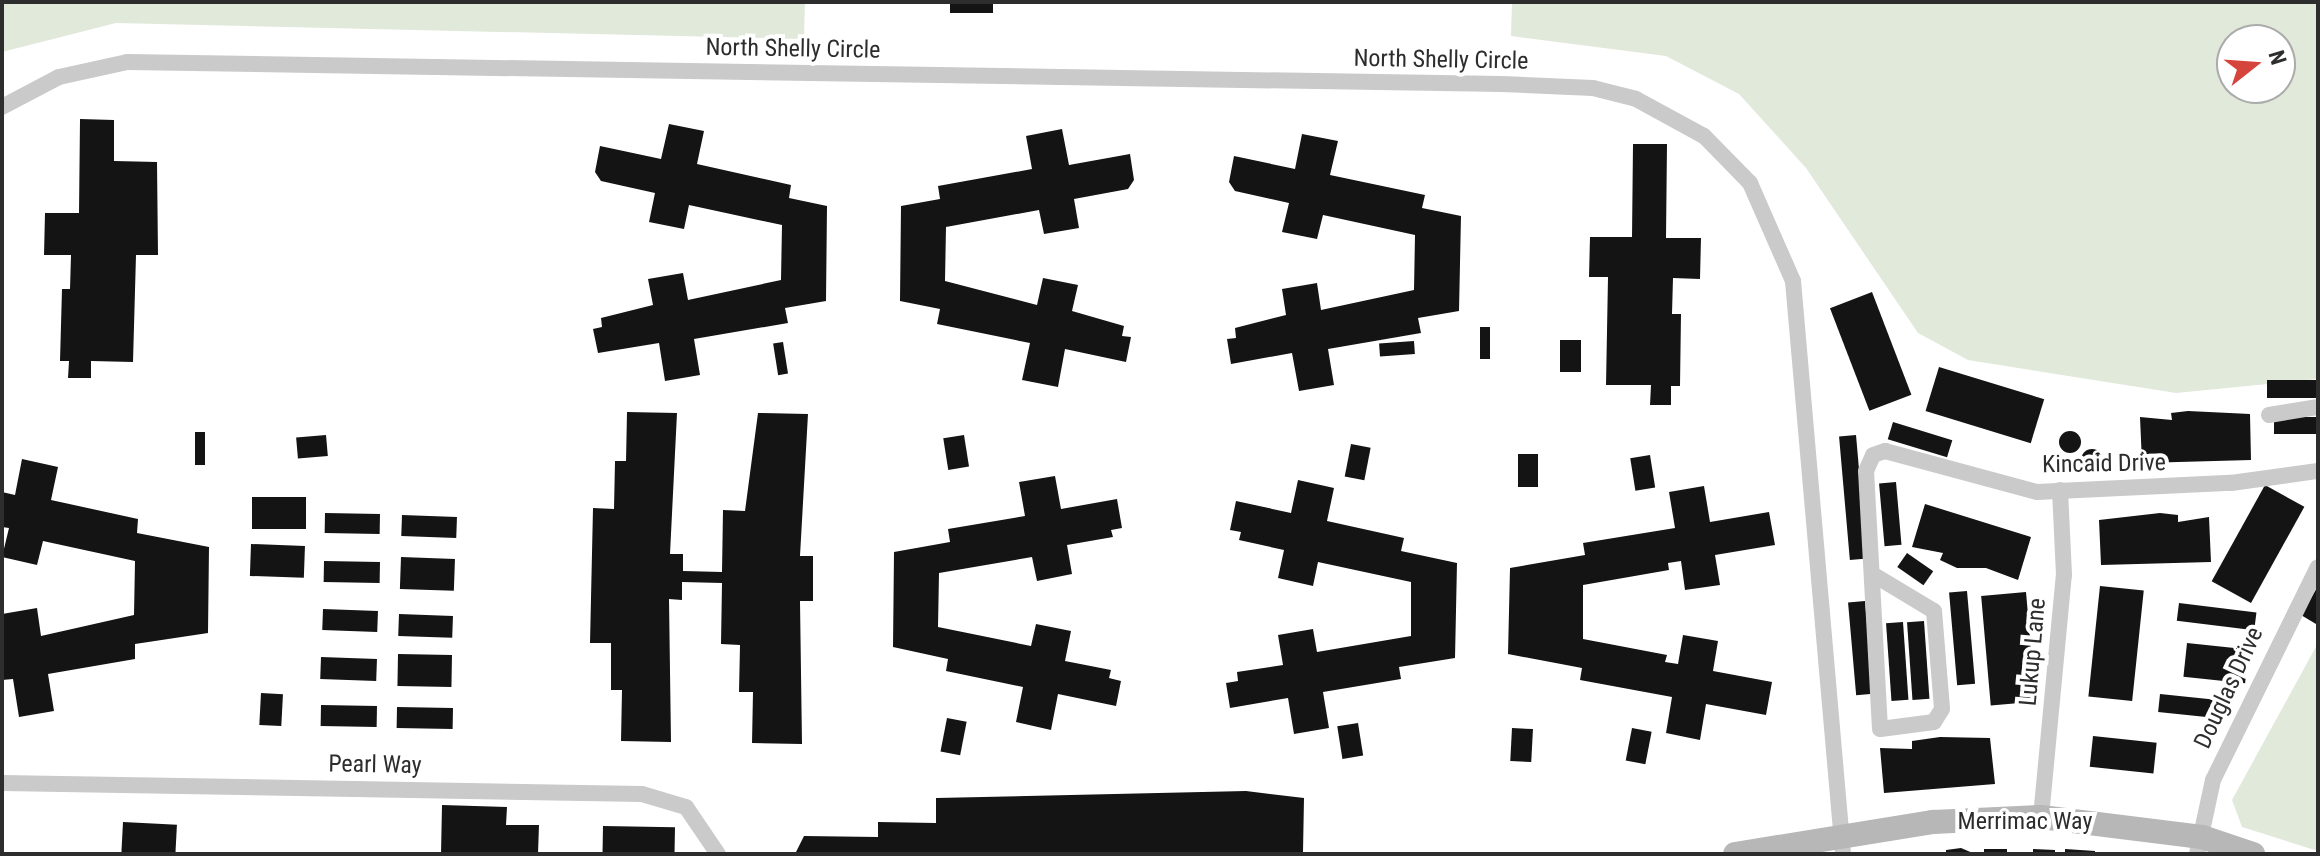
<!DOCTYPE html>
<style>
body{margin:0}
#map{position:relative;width:2320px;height:856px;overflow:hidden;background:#fff;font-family:"Roboto Condensed",sans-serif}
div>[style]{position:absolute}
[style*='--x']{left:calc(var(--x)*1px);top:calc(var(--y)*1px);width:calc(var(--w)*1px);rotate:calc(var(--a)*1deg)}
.green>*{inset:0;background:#e1e9db}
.building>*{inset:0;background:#141414;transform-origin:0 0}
.round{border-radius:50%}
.street>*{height:16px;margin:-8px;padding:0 8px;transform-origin:8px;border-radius:8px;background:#cacaca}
.secondary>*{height:24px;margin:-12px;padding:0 12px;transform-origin:12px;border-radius:12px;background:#b7b7b7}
span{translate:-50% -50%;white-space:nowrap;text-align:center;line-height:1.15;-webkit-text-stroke:8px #fff;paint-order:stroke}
.street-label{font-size:24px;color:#2d2d2d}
.frame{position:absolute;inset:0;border:4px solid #2d2d2d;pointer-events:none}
.north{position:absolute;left:2216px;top:24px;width:80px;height:80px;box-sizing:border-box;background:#fff;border:2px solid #ababab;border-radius:50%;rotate:73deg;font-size:22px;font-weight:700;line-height:32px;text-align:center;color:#2d2d2d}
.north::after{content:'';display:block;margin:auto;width:28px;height:36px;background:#d6453c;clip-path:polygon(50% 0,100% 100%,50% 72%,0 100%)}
</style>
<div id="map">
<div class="green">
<i style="clip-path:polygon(2px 2px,805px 2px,804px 39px,116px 23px,2px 52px)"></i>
<i style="clip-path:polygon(evenodd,1512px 2px,2318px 2px,2318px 379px,2176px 393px,1968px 360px,1918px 333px,1806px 168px,1739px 94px,1666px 56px,1511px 36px,1512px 2px,2232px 40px,2280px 40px,2280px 88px,2232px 88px,2232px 40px)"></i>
<i style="clip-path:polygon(2318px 643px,2318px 851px,2242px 827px,2232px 800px)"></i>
</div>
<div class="building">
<i style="left:950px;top:2px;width:43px;height:11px"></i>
<i style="clip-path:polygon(80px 119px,114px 120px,114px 161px,157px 162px,158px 255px,136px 255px,133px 362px,91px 361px,91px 378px,68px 378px,69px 361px,60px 361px,62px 289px,70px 289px,71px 255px,44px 255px,45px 213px,79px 213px)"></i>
<i style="clip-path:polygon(669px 124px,704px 131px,697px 164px,791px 185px,789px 198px,827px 206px,826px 301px,785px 308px,788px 323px,694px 339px,700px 375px,665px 381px,659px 343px,598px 353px,593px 329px,602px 327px,601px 318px,653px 305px,648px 279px,683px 273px,688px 300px,781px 280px,782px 225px,689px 205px,684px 229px,649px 222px,655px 193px,601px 181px,595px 172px,600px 146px,661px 159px)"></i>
<i style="clip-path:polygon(1062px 129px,1069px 165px,1130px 154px,1134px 180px,1128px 189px,1074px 199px,1079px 228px,1044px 234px,1039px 210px,946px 227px,945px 281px,1037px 305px,1043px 278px,1078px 285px,1072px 311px,1124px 326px,1122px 336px,1131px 337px,1126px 362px,1065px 349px,1058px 387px,1022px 380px,1030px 343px,937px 324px,940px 309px,900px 301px,901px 206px,940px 199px,938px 186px,1032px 169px,1026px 136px)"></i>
<i style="clip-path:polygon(1302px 134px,1338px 141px,1330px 175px,1425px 195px,1422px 208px,1461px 216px,1459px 311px,1418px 318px,1421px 333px,1328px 349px,1334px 385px,1299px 391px,1292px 353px,1231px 364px,1227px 339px,1236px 338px,1235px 328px,1286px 315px,1282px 289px,1317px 283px,1321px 310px,1414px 290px,1415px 235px,1323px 215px,1317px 239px,1282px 232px,1289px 203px,1235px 191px,1229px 182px,1234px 156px,1295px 169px)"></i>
<i style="clip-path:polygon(1633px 144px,1667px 144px,1666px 238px,1701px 238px,1700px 279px,1673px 278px,1672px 314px,1681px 314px,1680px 386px,1671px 386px,1671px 405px,1650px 405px,1651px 385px,1606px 385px,1608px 277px,1589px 277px,1590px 237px,1632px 237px)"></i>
<i style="left:1872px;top:292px;width:110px;height:45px;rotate:69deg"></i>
<i style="left:1480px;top:327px;width:10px;height:32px"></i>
<i style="left:1560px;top:340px;width:21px;height:32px"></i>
<i style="left:1414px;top:341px;width:13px;height:35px;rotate:86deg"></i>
<i style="left:783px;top:342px;width:32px;height:10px;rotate:81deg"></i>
<i style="left:1939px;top:367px;width:110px;height:46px;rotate:17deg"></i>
<i style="left:2318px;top:380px;width:18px;height:51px;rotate:90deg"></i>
<i style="clip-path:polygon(2188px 411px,2250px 414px,2251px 460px,2142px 463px,2140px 417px,2172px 420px,2171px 413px)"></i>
<i style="clip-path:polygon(627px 412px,677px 413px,670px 554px,683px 554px,683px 571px,722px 572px,723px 510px,745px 511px,758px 413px,808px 414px,800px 556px,813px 556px,813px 601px,800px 601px,802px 744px,752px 743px,753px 692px,739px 692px,740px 645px,721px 644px,722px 583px,682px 582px,682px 600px,669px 599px,671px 742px,621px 741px,622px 690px,611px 690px,611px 643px,590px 643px,593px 508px,614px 509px,615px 461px,626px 461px)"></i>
<i style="left:2318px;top:417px;width:17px;height:44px;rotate:90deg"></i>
<i style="left:1893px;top:422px;width:62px;height:18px;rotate:17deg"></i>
<i class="round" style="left:2059px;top:431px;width:22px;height:22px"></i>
<i style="left:195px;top:432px;width:10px;height:33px"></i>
<i style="left:326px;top:435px;width:21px;height:30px;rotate:85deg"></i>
<i style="left:964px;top:435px;width:32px;height:21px;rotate:81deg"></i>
<i style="left:1856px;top:435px;width:124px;height:17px;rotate:85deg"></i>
<i style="left:1351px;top:444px;width:20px;height:33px;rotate:11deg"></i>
<i class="round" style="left:2081px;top:449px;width:22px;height:22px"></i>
<i style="left:1518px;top:454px;width:20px;height:33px"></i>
<i style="left:1650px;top:455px;width:33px;height:20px;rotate:81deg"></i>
<i style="clip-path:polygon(22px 459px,58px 467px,51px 500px,138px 519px,137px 533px,209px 547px,208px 633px,135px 644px,135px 659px,48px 674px,54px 711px,19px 717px,13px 679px,2px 680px,2px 614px,37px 608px,41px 636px,134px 615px,135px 561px,43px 541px,37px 565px,2px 557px,9px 528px,2px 527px,2px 492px,15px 495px)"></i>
<i style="clip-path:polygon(1055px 476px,1061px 509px,1117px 499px,1122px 528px,1111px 530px,1113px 537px,1067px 545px,1072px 574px,1037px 581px,1032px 557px,939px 573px,938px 627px,1031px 646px,1036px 624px,1071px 631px,1065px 661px,1111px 670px,1109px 678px,1121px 681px,1116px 706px,1058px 694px,1051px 730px,1016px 722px,1023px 687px,946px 671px,948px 659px,893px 647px,894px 552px,950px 542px,948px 529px,1025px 516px,1019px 482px)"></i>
<i style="clip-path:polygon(1298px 480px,1334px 488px,1327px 521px,1404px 538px,1401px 551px,1457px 563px,1455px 658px,1399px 667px,1401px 679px,1323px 692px,1329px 728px,1294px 734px,1288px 698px,1230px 708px,1226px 683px,1238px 681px,1237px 672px,1283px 665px,1278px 635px,1313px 629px,1317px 652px,1411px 636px,1411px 582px,1318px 562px,1313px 586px,1278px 578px,1284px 550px,1239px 540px,1241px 532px,1230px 530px,1236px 501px,1291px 513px)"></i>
<i style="left:1896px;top:482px;width:63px;height:17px;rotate:85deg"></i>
<i style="left:2265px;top:485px;width:45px;height:110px;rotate:29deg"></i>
<i style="clip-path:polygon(1704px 486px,1710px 522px,1769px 512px,1775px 545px,1715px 555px,1720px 585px,1685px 590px,1681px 561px,1668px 563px,1669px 570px,1583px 585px,1583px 639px,1667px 655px,1665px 662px,1678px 664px,1683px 635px,1718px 641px,1713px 671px,1772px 682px,1766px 715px,1706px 704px,1700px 740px,1666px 733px,1672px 697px,1580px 680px,1582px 668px,1508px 654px,1510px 568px,1585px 555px,1583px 543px,1675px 528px,1669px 492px)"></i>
<i style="left:252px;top:497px;width:54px;height:32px"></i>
<i style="clip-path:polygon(1925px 504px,2031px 537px,2018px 580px,1986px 568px,1957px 568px,1940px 560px,1943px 553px,1912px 547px)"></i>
<i style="left:325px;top:513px;width:55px;height:20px;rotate:1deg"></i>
<i style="clip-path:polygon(2160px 513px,2178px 515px,2178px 522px,2209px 517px,2211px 562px,2101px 565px,2099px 520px)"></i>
<i style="left:402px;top:515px;width:55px;height:21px;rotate:2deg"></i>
<i style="left:251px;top:544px;width:54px;height:32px;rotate:2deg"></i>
<i style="left:1907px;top:553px;width:32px;height:17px;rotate:35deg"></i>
<i style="left:401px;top:557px;width:54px;height:32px;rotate:2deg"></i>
<i style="left:324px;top:561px;width:56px;height:21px;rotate:1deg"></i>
<i style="left:2100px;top:586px;width:44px;height:111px;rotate:6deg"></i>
<i style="clip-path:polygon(2318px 586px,2318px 621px,2316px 624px,2301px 615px)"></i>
<i style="left:1967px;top:591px;width:93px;height:18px;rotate:85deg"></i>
<i style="left:2026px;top:592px;width:110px;height:45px;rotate:85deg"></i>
<i style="left:1865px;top:601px;width:93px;height:17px;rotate:85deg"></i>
<i style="left:2179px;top:603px;width:78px;height:18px;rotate:7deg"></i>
<i style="left:323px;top:609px;width:55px;height:21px;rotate:2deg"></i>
<i style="left:399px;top:614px;width:54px;height:22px;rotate:2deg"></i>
<i style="left:1924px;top:621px;width:78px;height:17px;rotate:86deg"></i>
<i style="left:1903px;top:622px;width:78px;height:17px;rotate:86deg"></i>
<i style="left:2187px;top:643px;width:62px;height:34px;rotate:6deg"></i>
<i style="left:398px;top:654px;width:54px;height:32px;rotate:1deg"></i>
<i style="left:321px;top:657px;width:56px;height:22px;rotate:2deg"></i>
<i style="left:261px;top:693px;width:22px;height:32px;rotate:3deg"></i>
<i style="left:2160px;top:694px;width:63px;height:18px;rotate:6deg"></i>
<i style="left:321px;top:705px;width:56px;height:21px;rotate:1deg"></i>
<i style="left:397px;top:707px;width:56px;height:21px;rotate:1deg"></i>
<i style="left:947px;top:718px;width:20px;height:34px;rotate:11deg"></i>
<i style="left:1358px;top:723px;width:33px;height:21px;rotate:81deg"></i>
<i style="left:1512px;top:728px;width:21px;height:33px;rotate:3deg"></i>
<i style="left:1632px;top:728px;width:20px;height:33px;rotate:11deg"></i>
<i style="left:2093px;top:736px;width:64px;height:31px;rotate:6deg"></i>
<i style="clip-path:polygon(1940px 737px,1990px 738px,1995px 784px,1884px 793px,1880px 748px,1912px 749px,1912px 741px)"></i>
<i style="clip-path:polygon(1246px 791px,1304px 798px,1303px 852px,795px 854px,804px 836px,878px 837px,878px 822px,936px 823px,936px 798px)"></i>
<i style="clip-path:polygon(442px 805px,507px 807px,506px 825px,539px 825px,538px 854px,441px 854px)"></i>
<i style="left:123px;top:822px;width:54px;height:32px;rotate:3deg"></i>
<i style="left:603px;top:826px;width:72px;height:28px;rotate:1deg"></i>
<i style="clip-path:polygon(1961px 848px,1975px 854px,1946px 854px,1946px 850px)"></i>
<i style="left:1984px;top:849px;width:23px;height:5px"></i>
<i style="clip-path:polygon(2033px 849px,2055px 850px,2055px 854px,2033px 854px)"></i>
<i style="clip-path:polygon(2065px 849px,2095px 851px,2095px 854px,2065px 854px)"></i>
</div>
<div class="street">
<i style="--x:2;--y:107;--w:64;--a:-27.8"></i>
<i style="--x:59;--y:77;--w:70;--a:-12.4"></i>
<i style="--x:127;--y:62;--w:1375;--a:0.92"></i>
<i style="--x:1502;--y:84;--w:91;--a:2.5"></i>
<i style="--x:1593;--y:88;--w:44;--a:14.3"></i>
<i style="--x:1636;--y:99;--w:77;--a:28.6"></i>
<i style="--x:1704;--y:136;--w:66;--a:45.6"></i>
<i style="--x:1750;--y:183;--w:107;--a:66.3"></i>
<i style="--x:1793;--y:281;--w:575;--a:85.01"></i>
<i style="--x:2269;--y:415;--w:50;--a:-9.3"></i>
<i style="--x:1874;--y:575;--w:70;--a:31"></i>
<i style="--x:1934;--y:611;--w:98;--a:85.3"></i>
<i style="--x:1942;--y:709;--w:15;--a:122"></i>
<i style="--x:1934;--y:722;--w:54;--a:172.6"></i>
<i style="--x:1880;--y:729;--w:258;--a:-93.1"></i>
<i style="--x:1866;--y:471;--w:17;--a:-66"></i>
<i style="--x:1873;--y:455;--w:13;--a:-18"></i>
<i style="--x:1885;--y:451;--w:157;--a:15.1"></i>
<i style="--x:2037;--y:492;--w:194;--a:-2.7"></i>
<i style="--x:2231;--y:483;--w:88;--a:-7.9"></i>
<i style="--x:2;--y:783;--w:640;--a:0.98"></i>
<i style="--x:642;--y:794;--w:46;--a:16.5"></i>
<i style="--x:686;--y:807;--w:57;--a:55.8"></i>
<i style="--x:2041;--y:817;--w:243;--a:-84.6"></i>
<i style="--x:2064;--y:575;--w:85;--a:-92.7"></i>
<i style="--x:2197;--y:854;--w:76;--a:-77.8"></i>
<i style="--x:2213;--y:780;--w:237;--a:-63.8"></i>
</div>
<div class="secondary">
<i style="--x:1735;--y:854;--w:201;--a:-9.2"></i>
<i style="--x:1933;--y:822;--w:108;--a:-2.7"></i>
<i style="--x:2041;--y:817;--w:162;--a:7.1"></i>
<i style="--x:2202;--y:837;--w:54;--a:18.4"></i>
</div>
<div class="street-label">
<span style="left:793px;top:49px;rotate:1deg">North Shelly Circle</span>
<span style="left:1441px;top:60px;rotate:1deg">North Shelly Circle</span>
<span style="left:2104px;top:464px;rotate:-1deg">Kincaid Drive</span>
<span style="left:2033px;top:652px;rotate:-85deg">Lukup Lane</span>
<span style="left:2229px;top:688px;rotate:-65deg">Douglas Drive</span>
<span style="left:375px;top:765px;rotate:1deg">Pearl Way</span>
<span style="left:2025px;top:822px">Merrimac Way</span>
</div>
<div class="frame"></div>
<div class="north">N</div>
</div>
